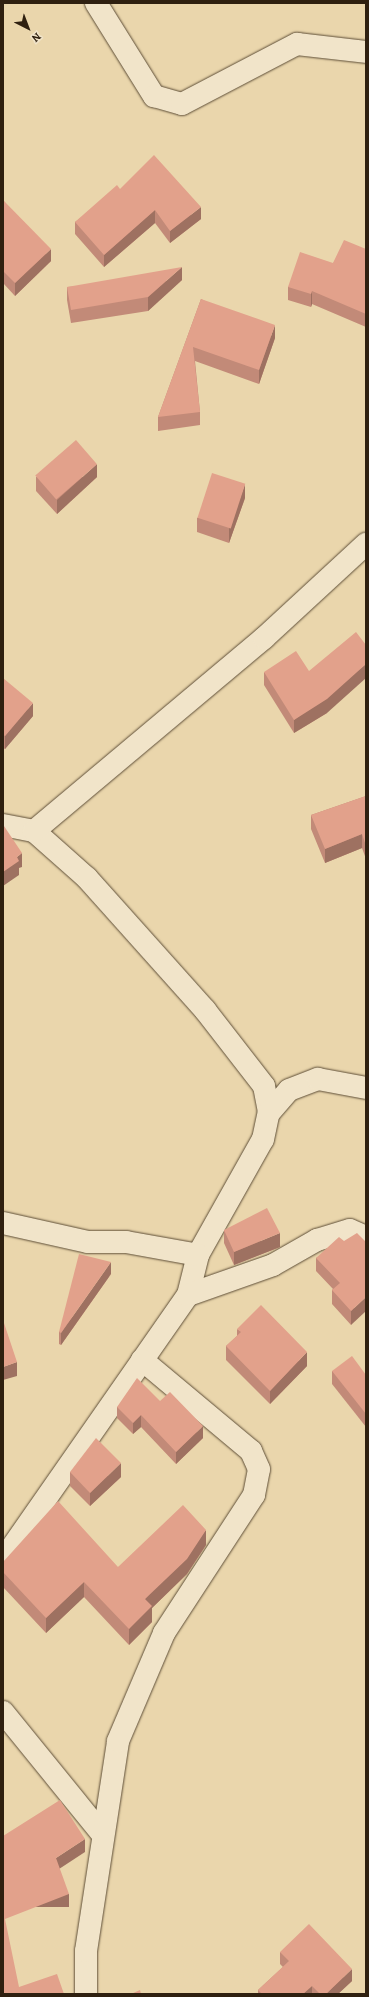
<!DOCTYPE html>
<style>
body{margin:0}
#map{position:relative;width:369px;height:1997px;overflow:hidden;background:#ead6ac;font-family:Alegreya,serif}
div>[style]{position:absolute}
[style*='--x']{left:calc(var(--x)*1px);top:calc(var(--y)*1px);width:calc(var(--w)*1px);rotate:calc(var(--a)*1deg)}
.roads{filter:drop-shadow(0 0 1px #5e4e37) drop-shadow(0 0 1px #5e4e37)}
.street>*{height:22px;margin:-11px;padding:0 11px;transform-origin:11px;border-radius:11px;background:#f1e4c9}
.wall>*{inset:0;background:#c28a78}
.shaded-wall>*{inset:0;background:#9e7161;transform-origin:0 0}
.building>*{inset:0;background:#e2a18b;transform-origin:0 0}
span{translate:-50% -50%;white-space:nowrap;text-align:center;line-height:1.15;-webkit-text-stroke:3.5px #f1e4c9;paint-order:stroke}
.frame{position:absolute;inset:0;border:4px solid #2f2010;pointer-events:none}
.north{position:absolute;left:8px;top:8px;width:40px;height:40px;-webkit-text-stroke:3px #f1e4c9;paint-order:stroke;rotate:138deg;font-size:11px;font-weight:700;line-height:16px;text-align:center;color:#2f2010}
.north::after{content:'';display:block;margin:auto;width:14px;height:18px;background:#2f2010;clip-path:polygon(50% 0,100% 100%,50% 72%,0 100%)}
</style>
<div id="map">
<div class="roads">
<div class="street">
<i style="--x:96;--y:3;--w:110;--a:58.1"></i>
<i style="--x:154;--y:96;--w:29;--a:16"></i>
<i style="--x:182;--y:104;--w:130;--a:-27.6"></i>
<i style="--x:297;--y:44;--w:69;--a:6.6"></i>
<i style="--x:3;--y:825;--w:32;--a:11"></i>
<i style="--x:34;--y:831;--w:71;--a:41.6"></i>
<i style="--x:87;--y:878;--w:177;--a:48.2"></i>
<i style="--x:205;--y:1010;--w:96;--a:52.2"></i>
<i style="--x:264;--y:1086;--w:25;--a:79"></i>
<i style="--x:269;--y:1111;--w:29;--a:102"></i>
<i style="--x:263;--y:1139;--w:133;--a:119.3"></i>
<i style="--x:198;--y:1255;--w:41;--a:104"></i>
<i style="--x:34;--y:831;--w:300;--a:-40"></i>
<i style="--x:264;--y:638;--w:139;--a:-42.7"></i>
<i style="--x:269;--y:1113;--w:30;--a:-49"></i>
<i style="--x:289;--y:1090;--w:31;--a:-21"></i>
<i style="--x:318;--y:1079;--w:49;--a:10.6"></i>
<i style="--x:3;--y:1223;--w:87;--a:12.6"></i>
<i style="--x:88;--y:1242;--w:38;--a:0"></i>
<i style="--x:126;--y:1242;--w:73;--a:10.2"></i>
<i style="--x:3;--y:1560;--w:323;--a:-55.1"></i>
<i style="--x:188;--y:1295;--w:90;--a:-19.4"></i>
<i style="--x:273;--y:1265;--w:51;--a:-29.6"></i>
<i style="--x:317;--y:1240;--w:34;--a:-17"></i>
<i style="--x:350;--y:1230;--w:17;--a:24"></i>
<i style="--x:3;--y:1712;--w:157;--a:50.9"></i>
<i style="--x:86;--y:1994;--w:43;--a:-90"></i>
<i style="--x:86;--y:1951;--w:212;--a:-81.3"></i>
<i style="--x:118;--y:1741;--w:117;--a:-66.9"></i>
<i style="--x:164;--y:1633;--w:165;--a:-56.9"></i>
<i style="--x:254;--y:1495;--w:26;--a:-79"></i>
<i style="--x:259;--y:1469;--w:20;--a:-114"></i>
<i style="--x:251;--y:1451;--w:142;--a:-140.1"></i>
</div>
</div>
<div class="wall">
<i style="clip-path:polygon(120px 189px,201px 219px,170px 243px,155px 223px,104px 267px,75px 234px,75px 222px)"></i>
<i style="clip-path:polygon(3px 200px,51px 261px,15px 296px,3px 283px)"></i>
<i style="clip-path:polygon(366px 249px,366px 327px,312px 304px,311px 307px,288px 300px,288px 287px,333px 263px)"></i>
<i style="clip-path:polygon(182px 280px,148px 311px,71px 323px,67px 300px,67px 287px)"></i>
<i style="clip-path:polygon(201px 299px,275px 338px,259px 384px,195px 361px,200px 412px,200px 425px,158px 431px,158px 417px)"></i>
<i style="clip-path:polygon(36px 477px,97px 477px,57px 514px,36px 491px)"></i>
<i style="clip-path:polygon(245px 498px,229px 543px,197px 532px,197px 518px)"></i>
<i style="clip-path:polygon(264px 672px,327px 713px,294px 733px,264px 685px)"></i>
<i style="clip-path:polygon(3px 678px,33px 716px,5px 749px,3px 748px)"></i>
<i style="clip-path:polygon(366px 796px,366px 859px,362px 848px,325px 863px,311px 829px,311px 815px)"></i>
<i style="clip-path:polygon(224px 1230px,280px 1247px,234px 1265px,224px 1243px)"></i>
<i style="clip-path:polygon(344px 1241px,366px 1242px,351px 1325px,332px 1304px,332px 1290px,333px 1289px,316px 1271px,316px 1258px)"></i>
<i style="clip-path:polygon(111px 1274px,61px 1345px,59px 1344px,59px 1332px)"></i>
<i style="clip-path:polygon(237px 1329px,307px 1366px,270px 1404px,226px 1360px,226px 1346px,237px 1336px)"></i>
<i style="clip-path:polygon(332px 1371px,366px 1375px,366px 1427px,332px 1384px)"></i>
<i style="clip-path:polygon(160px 1401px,203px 1438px,176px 1464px,141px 1427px,133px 1434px,117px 1418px,117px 1407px)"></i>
<i style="clip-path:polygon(70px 1472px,121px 1477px,90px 1506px,70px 1486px)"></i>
<i style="clip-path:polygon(206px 1545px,187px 1574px,152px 1608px,152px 1622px,129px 1645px,84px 1597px,46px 1633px,3px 1587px,3px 1562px,118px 1567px)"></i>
<i style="clip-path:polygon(280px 1952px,352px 1981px,338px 1994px,258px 1994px,258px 1990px,283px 1967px,280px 1964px)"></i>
</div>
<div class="shaded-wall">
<i style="clip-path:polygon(201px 207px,201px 219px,170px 243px,170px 231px)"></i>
<i style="clip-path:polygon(155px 210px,155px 223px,104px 267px,104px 255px)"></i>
<i style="clip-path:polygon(51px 249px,51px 261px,15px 296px,15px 283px)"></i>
<i style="clip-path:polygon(182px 267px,182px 280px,148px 311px,148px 297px)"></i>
<i style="clip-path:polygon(312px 291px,312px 304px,311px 307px,311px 294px)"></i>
<i style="clip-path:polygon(275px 325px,275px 338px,259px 384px,259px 370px)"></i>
<i style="clip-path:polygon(97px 464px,97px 477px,57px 514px,57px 500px)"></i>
<i style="clip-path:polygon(245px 484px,245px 498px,229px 543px,229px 529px)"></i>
<i style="clip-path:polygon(366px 664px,366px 678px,327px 713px,294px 733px,294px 720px)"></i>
<i style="clip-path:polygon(33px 703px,33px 716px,5px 749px,5px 736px)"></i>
<i style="clip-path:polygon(362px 834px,362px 848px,325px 863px,325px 849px)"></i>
<i style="clip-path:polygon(22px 853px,22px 867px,19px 868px,19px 875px,3px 886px,3px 872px,17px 857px)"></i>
<i style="clip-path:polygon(280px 1233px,280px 1247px,234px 1265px,234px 1252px)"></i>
<i style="clip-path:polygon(111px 1262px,111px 1274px,61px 1345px,61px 1333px)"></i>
<i style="clip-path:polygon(366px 1297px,366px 1311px,351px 1325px,351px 1311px)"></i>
<i style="clip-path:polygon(307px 1352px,307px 1366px,270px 1404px,270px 1391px)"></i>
<i style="clip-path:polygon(17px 1362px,17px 1376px,3px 1380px,3px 1367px)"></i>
<i style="clip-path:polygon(141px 1415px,141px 1427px,133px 1434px,133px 1423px)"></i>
<i style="clip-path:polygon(203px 1426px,203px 1438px,176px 1464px,176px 1452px)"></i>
<i style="clip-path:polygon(121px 1463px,121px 1477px,90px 1506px,90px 1493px)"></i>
<i style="clip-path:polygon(206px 1530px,206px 1545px,187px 1574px,152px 1608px,152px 1622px,129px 1645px,129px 1629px,145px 1599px)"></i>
<i style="clip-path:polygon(84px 1582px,84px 1597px,46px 1633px,46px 1618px)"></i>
<i style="clip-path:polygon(85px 1839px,85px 1852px,56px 1871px,56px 1858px)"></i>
<i style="left:69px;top:1894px;width:13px;height:69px;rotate:90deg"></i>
<i style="clip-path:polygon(352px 1969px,352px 1981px,338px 1994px,326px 1994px)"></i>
<i style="clip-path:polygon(312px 1986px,312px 1994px,303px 1994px)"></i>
</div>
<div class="building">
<i style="clip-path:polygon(154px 155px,201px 207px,170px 231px,155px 210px,104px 255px,75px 222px,117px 185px,120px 189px)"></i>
<i style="clip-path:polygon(3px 200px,51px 249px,15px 283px,3px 271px)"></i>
<i style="clip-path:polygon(344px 240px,366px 249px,366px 314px,312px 291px,311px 294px,288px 287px,300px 252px,333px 263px)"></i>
<i style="clip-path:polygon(182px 267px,148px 297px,71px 310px,67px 287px)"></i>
<i style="clip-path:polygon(201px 299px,275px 325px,259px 370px,193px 347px,200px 412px,158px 417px)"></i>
<i style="left:76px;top:440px;width:32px;height:54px;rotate:49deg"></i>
<i style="left:212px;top:473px;width:35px;height:47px;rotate:18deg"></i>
<i style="clip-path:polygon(356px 632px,366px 645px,366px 664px,327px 699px,294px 720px,264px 672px,296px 651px,309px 671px)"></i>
<i style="clip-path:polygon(3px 678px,33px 703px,5px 736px,3px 735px)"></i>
<i style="clip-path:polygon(366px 796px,366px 846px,362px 834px,325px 849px,311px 815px)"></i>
<i style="clip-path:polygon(4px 826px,22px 853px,17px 857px,19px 861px,3px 872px,3px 827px)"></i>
<i style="clip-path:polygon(267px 1208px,280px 1233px,234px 1252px,224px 1230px)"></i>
<i style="clip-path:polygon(357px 1233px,366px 1242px,366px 1297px,351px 1311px,332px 1290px,340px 1283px,316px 1258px,339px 1237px,344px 1241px)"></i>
<i style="clip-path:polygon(79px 1254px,111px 1262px,61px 1333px,59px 1332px)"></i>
<i style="clip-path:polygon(261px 1305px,307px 1352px,270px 1391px,226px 1346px,241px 1332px,237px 1329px)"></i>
<i style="clip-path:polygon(3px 1320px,17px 1362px,3px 1367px)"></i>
<i style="clip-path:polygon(352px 1356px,366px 1375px,366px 1414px,332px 1371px)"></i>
<i style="clip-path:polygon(137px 1378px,160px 1401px,170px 1392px,203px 1426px,176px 1452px,141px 1415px,133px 1423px,117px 1407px)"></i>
<i style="clip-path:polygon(96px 1438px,121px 1463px,90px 1493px,70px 1472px)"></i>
<i style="clip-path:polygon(58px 1501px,118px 1567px,183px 1505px,206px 1530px,187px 1559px,145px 1599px,152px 1606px,129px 1629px,84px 1582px,46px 1618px,3px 1572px,3px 1562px)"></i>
<i style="clip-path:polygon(60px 1800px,85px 1839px,56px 1858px,69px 1894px,5px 1919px,19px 1987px,57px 1974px,64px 1994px,3px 1994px,3px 1836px)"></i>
<i style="clip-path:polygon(309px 1924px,352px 1969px,326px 1994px,320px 1994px,312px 1986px,303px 1994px,262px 1994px,258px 1990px,289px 1961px,280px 1952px)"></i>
<i style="clip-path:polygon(140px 1990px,141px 1994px,131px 1994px)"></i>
</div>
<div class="frame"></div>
<div class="north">N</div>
</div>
